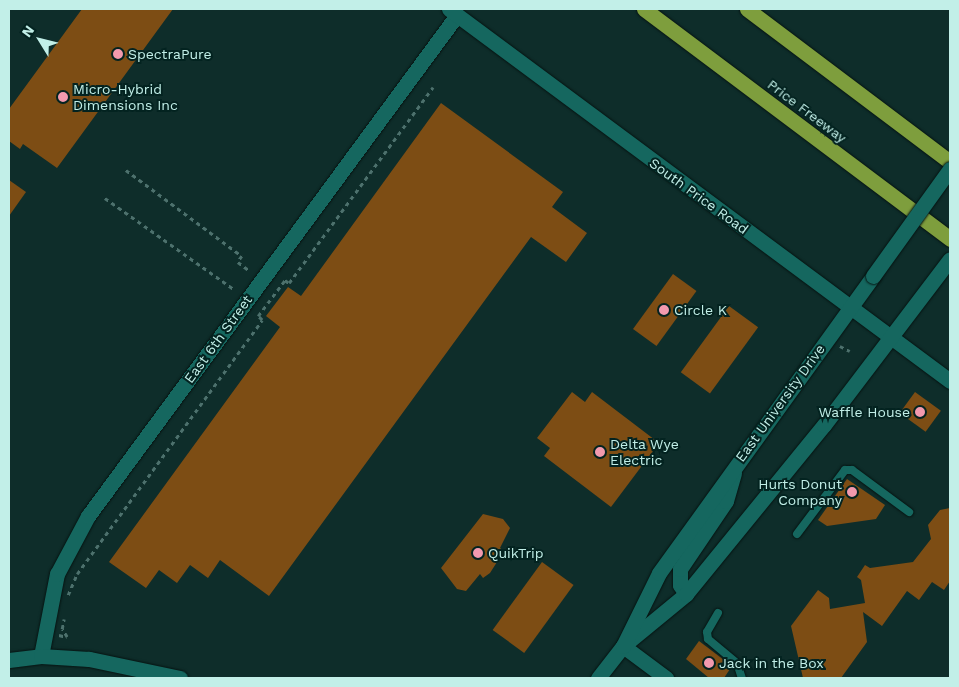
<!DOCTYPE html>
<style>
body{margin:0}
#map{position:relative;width:959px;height:687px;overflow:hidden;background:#0e2d2a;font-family:"Work Sans",sans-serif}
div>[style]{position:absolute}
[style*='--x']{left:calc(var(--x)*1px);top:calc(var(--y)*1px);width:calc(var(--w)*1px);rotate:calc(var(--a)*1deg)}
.building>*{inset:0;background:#7d4d14;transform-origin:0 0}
.path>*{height:2.5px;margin-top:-1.25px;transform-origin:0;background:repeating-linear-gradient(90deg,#4d716d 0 4px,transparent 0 8px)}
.roads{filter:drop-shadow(0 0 1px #061311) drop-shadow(0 0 1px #061311)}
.lane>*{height:8px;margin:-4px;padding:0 4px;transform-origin:4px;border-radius:4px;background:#15675f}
.street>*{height:15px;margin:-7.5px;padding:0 7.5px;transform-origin:7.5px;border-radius:7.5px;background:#15675f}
.secondary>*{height:15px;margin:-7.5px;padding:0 7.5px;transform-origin:7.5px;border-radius:7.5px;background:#15675f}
.highway>*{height:15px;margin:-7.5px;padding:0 7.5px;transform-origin:7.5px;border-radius:7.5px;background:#7e9e3d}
.bridges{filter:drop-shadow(0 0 1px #061311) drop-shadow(0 0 1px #061311)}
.secondary-bridge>*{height:15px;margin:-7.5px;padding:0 7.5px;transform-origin:7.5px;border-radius:7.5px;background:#15675f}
.dots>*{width:14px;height:14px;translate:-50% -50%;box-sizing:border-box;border:2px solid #032320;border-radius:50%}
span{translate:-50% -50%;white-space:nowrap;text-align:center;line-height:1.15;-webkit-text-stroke:4px #032320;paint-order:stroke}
.poi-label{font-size:14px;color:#c2efe8}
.left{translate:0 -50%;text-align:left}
.right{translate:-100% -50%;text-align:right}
.street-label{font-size:14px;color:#c2efe8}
.frame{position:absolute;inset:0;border:10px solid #c2efe8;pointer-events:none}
.north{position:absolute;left:15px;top:15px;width:50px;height:50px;-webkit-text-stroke:4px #032320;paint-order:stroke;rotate:306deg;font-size:14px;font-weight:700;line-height:20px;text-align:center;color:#c2efe8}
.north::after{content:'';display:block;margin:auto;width:18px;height:22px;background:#c2efe8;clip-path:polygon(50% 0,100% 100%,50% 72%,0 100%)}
</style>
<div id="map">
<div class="building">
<i style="clip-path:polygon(82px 9px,173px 9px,57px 168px,23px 144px,20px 149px,9px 141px,9px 109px)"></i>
<i style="clip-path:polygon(441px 103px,563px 192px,552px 207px,587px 233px,566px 262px,531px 237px,269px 596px,220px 560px,208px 578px,190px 565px,177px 583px,159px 570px,146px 588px,109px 562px,280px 327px,266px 316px,288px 287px,301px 296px)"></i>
<i style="clip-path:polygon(9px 180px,26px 192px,9px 216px)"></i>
<i style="left:673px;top:274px;width:29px;height:68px;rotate:36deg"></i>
<i style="left:729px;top:306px;width:36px;height:82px;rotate:36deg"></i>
<i style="clip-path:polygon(572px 392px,585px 402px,592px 392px,659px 443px,611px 507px,544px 456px,550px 448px,537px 438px)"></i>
<i style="left:915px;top:392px;width:32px;height:26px;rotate:36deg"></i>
<i style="clip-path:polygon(847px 479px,885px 505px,876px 519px,827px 526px,818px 520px)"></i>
<i style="clip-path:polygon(950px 508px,950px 581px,944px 590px,932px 582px,919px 600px,907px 591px,882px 626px,863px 612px,867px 642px,841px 678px,803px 678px,791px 626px,818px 590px,829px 598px,830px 609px,865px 603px,861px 580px,857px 577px,865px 565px,870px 568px,913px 562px,931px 539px,928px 525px,940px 510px)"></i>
<i style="clip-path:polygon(483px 514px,503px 519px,510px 528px,500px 548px,504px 551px,490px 573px,483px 578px,480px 574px,466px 591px,457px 589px,441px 568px)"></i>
<i style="left:542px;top:562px;width:39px;height:84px;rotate:36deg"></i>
<i style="clip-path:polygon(699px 641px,732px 666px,724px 678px,709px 678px,686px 659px)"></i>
</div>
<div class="path">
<i style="--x:126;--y:170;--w:144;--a:36.6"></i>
<i style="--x:242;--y:256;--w:7;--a:124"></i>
<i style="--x:238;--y:262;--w:15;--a:37"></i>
<i style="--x:105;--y:198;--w:159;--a:35.3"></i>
<i style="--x:840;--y:346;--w:11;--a:27"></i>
<i style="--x:68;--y:595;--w:23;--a:-67"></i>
<i style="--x:77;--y:574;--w:314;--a:-53.9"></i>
<i style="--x:262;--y:320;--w:6;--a:-135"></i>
<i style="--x:258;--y:316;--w:45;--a:-53.1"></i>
<i style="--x:285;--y:280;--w:5;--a:37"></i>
<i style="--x:289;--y:283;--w:243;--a:-53.7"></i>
<i style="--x:59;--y:635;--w:8;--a:14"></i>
<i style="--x:67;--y:637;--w:9;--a:-122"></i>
<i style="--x:62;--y:629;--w:10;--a:-79"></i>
</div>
<div class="roads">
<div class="lane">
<i style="--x:797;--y:534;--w:80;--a:-53.1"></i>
<i style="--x:845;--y:470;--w:7;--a:0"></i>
<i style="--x:852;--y:470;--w:71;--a:36.4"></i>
<i style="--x:718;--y:613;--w:22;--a:120"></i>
<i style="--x:707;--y:632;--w:7;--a:82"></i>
<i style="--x:708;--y:639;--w:38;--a:40"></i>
<i style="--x:737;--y:663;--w:16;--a:72"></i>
</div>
<div class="street">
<i style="--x:623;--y:646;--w:54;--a:36.7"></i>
<i style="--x:41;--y:656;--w:84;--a:-79"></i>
<i style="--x:57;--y:574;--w:66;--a:-61.9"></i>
<i style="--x:88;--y:516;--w:622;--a:-53.63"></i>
<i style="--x:9;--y:660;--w:32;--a:-7"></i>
<i style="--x:41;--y:656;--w:48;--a:3.6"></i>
<i style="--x:89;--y:659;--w:93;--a:11.8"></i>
</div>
<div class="secondary">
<i style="--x:449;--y:9;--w:624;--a:36.59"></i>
<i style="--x:686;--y:594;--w:11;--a:-124"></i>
<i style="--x:680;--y:585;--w:16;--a:-90"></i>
<i style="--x:680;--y:569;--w:82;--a:-55.9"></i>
<i style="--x:726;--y:501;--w:29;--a:-74"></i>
<i style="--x:623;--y:646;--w:82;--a:-39.5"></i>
<i style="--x:686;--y:594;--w:218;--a:-50.8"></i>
<i style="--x:824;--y:425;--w:208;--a:-52.8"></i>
<i style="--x:598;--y:678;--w:41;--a:-52"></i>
<i style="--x:623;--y:646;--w:81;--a:-63.7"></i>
<i style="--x:659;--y:573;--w:366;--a:-54.2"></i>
</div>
<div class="highway">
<i style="--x:644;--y:9;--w:383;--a:36.9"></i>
<i style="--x:747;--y:9;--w:254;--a:37"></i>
</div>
</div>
<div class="bridges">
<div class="secondary-bridge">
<i style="--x:873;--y:276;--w:132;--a:-54.3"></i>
</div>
</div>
<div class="dots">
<i style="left:118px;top:54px;background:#f29aae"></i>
<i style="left:63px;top:97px;background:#f29aae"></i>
<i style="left:664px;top:310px;background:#f29aae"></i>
<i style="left:920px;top:412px;background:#f29aae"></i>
<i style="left:600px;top:452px;background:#f29aae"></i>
<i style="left:852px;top:492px;background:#f29aae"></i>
<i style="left:478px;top:553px;background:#f29aae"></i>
<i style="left:709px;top:663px;background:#f29aae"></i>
</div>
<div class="poi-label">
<span class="left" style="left:128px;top:54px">SpectraPure</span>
<span class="left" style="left:73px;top:97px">Micro-Hybrid<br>Dimensions Inc</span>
<span class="left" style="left:674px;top:310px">Circle K</span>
<span class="right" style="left:910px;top:412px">Waffle House</span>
<span class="left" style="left:610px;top:452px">Delta Wye<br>Electric</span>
<span class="right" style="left:842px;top:492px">Hurts Donut<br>Company</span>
<span class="left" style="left:488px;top:553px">QuikTrip</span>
<span class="left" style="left:719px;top:663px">Jack in the Box</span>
</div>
<div class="street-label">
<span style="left:807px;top:111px;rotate:37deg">Price Freeway</span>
<span style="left:699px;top:196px;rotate:36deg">South Price Road</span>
<span style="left:218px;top:339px;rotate:-54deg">East 6th Street</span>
<span style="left:780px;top:403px;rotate:-54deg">East University Drive</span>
</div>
<div class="frame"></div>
<div class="north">N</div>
</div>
